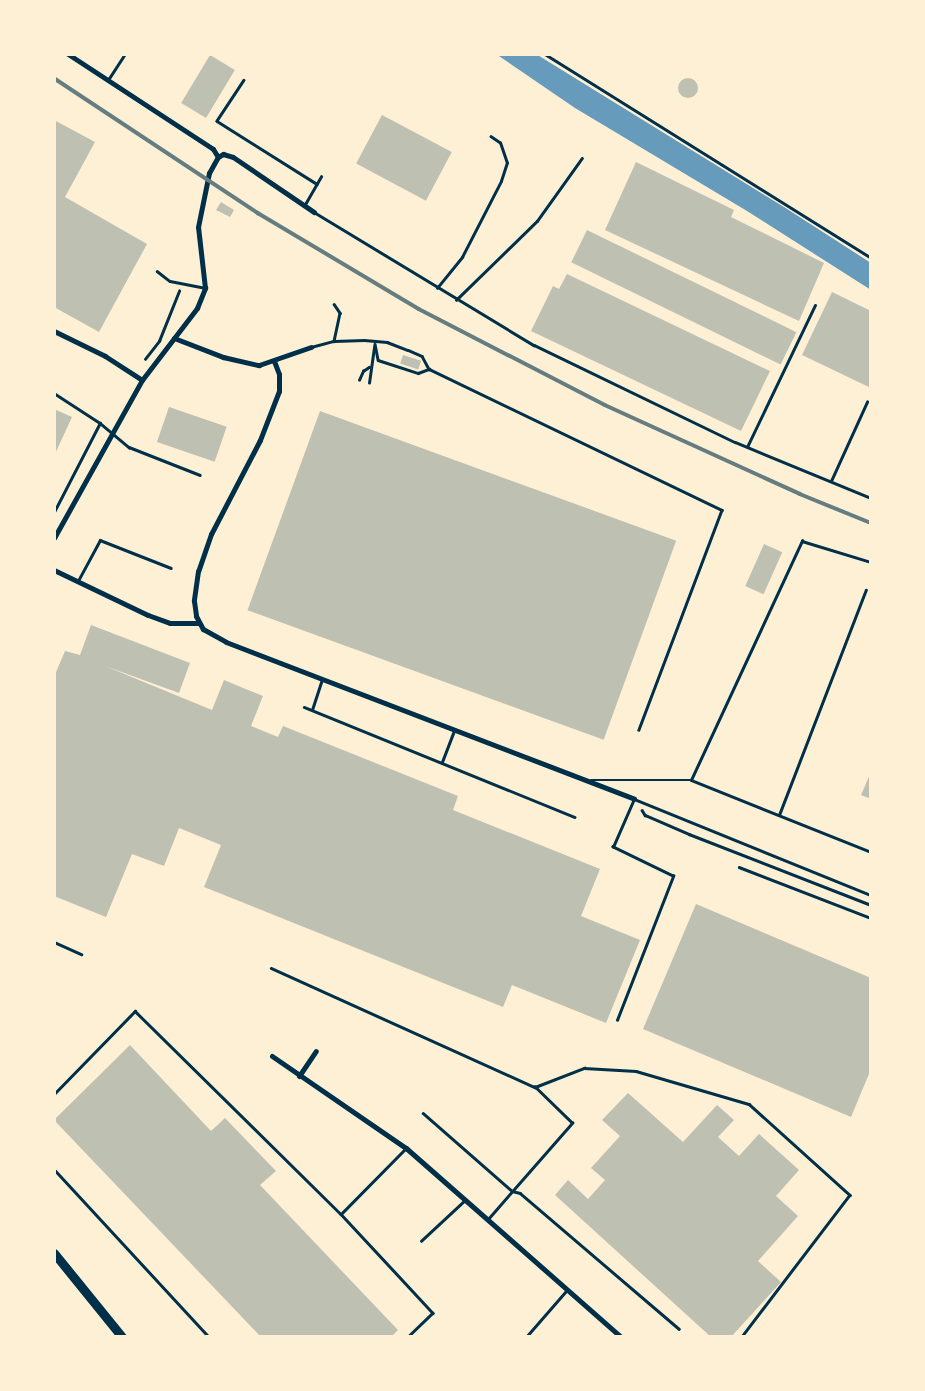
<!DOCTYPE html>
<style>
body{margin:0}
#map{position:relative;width:925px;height:1391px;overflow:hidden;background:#fdf0d5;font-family:"Titillium Web",sans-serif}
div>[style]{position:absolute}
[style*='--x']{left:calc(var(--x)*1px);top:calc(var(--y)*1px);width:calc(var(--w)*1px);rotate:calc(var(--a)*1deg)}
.water>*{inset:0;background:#669bbc}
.building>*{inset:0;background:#bec0b2;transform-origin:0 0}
.round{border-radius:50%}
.path>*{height:2.5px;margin:-1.25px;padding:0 1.25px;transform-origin:1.25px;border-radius:1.25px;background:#003049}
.service>*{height:2.5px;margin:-1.25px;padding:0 1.25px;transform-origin:1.25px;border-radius:1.25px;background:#003049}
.minor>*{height:5px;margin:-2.5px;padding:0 2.5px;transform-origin:2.5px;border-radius:2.5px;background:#003049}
.primary>*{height:9px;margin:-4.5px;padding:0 4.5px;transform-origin:4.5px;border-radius:4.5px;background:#003049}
.rail>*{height:3.5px;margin:-1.75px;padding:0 1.75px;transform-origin:1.75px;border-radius:1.75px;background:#657d81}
span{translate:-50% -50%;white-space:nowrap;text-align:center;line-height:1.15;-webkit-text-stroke:5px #fdf0d5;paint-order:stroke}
.frame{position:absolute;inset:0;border:56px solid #fdf0d5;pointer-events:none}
</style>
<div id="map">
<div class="water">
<i style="clip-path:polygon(496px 54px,536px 54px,784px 207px,871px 263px,871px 290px,747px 211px,575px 108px)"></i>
</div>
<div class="building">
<i style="left:210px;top:55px;width:29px;height:56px;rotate:31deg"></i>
<i class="round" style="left:678px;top:78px;width:20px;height:20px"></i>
<i style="left:382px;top:115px;width:79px;height:55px;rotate:28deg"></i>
<i style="clip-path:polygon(54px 120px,95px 142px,65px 197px,147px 244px,99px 332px,54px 307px)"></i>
<i style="clip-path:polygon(636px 162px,734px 210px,731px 217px,824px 263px,799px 321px,605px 230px)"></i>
<i style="clip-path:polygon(221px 202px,234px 210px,230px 217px,216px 210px)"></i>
<i style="left:587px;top:230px;width:233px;height:36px;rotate:26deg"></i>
<i style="clip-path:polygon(567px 274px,770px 371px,741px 431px,531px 331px,553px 286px,559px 289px)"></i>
<i style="clip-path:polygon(832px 292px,871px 311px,871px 388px,802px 355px)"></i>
<i style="left:403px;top:355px;width:19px;height:9px;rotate:18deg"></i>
<i style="left:169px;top:407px;width:61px;height:37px;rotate:19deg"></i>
<i style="clip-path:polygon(54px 409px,72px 417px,54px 456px)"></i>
<i style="left:320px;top:411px;width:379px;height:212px;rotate:20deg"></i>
<i style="left:764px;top:544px;width:20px;height:46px;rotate:24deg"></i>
<i style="clip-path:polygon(91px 625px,190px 663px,179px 693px,105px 666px,212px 710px,224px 680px,263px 696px,251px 726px,278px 737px,283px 726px,458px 796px,453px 810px,600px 869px,581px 916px,640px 940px,606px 1023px,512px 985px,503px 1007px,204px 887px,221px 845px,179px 828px,164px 866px,132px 854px,106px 917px,54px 896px,54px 677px,65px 651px,80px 655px)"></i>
<i style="clip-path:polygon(871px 772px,871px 799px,861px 795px)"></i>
<i style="clip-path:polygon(696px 904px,871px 978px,871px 1069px,851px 1117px,643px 1029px)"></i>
<i style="clip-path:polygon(130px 1045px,211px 1131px,225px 1118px,276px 1171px,260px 1185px,398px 1330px,391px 1337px,261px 1337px,54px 1120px)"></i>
<i style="clip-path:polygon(628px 1093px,683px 1142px,717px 1105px,734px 1120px,718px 1137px,739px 1156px,759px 1134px,799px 1170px,776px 1196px,798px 1216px,758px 1261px,781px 1282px,731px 1337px,711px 1337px,555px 1195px,568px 1180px,588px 1199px,605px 1180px,591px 1168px,620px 1136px,602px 1120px)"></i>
</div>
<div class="path">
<i style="--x:545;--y:54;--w:385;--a:32"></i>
<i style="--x:145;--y:359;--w:23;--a:-52"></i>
<i style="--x:159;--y:341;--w:54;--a:-68.2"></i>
<i style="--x:642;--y:810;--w:6;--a:59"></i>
<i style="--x:645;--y:815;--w:48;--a:23.4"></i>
<i style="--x:689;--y:834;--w:195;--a:21.3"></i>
</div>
<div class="service">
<i style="--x:108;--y:80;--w:31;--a:-57"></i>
<i style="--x:244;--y:80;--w:49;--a:123.4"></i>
<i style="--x:217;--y:121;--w:118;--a:32.2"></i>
<i style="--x:304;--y:206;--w:34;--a:-60"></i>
<i style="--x:314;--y:212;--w:257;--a:31.2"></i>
<i style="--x:534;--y:345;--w:223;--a:25.8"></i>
<i style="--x:735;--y:442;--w:147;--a:22.4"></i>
<i style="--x:157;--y:271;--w:16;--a:38"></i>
<i style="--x:170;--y:281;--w:36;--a:11"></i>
<i style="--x:437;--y:288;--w:40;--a:-51"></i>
<i style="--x:462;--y:257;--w:85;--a:-62.8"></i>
<i style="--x:501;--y:181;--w:19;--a:-72"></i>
<i style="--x:507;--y:163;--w:21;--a:-109"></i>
<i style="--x:500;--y:143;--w:11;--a:-146"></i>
<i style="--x:456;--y:300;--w:113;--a:-44.3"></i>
<i style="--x:537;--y:221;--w:77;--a:-54.5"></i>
<i style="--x:334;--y:304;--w:11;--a:56"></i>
<i style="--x:340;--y:313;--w:29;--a:102"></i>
<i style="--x:375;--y:344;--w:16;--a:79"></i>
<i style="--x:378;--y:360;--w:42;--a:18"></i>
<i style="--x:418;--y:373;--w:12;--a:-20"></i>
<i style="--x:311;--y:347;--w:24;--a:-15"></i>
<i style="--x:334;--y:341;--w:30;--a:-2"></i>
<i style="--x:364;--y:340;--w:23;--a:5"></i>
<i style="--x:387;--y:342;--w:22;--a:21"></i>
<i style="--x:408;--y:350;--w:15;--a:23"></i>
<i style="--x:422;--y:356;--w:15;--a:62"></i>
<i style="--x:429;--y:369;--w:325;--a:25.7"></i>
<i style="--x:722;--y:510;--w:235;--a:110.7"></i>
<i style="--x:359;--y:380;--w:10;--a:-66"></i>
<i style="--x:363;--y:371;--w:7;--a:-34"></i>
<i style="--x:369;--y:383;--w:37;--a:-82"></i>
<i style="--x:54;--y:393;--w:55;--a:33.1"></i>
<i style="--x:100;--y:423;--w:38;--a:40"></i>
<i style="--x:129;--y:447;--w:76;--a:21.5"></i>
<i style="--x:747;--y:447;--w:157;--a:-64.4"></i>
<i style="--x:831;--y:481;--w:87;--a:-65.5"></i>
<i style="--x:54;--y:512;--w:100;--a:-62.7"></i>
<i style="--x:79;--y:579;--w:44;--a:-61.7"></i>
<i style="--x:100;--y:540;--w:76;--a:21.5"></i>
<i style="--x:304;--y:707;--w:292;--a:22.1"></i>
<i style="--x:312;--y:710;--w:32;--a:-72"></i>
<i style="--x:442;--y:762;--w:34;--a:-69"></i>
<i style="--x:591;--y:780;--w:100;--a:0"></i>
<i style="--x:691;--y:780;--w:264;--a:-65.1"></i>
<i style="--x:802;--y:541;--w:72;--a:16.9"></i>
<i style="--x:691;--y:780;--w:194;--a:21.8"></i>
<i style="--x:779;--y:815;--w:241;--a:-68.9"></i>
<i style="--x:739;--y:867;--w:142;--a:21.1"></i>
<i style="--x:54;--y:942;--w:30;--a:24"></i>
<i style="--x:271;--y:968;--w:290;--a:24.3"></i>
<i style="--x:617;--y:1020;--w:155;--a:-68.7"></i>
<i style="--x:673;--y:876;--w:67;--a:-154.2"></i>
<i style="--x:613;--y:847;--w:52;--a:-66.4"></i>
<i style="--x:634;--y:799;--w:256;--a:22.1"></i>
<i style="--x:54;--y:1094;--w:116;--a:-45.7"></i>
<i style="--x:135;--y:1011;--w:289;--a:44.6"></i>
<i style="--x:341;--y:1214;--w:135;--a:47.1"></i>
<i style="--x:433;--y:1313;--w:35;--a:136"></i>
<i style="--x:423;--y:1113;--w:118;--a:41.2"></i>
<i style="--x:512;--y:1191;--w:8;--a:14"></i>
<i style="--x:520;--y:1193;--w:209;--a:40.5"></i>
<i style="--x:54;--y:1169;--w:229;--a:47.3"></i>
<i style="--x:342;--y:1213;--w:91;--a:-45.4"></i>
<i style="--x:488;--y:1219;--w:128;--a:-48.8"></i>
<i style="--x:572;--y:1123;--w:52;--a:-135.8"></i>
<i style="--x:535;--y:1087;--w:53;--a:-21.2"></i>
<i style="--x:584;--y:1068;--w:52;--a:3.3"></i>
<i style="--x:636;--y:1071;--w:118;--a:16.3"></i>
<i style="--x:749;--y:1104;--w:136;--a:42"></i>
<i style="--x:850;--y:1195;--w:178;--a:127.3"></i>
<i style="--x:421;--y:1241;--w:59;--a:-42.9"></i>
<i style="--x:526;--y:1337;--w:62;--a:-48.9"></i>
</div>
<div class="minor">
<i style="--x:68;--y:54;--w:173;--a:33.2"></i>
<i style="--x:213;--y:149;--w:9;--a:58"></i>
<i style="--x:218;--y:157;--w:6;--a:-31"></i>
<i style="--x:223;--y:154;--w:10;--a:17"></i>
<i style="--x:233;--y:157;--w:98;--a:34.2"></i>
<i style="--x:54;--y:331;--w:57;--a:26.1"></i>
<i style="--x:105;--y:356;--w:44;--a:33"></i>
<i style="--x:142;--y:380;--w:91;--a:-52.6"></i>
<i style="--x:197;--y:308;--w:22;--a:-68"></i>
<i style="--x:205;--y:288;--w:61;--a:-96.5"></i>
<i style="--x:198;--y:227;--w:55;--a:-78.5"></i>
<i style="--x:209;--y:173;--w:18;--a:-61"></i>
<i style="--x:174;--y:338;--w:53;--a:21.2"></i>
<i style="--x:223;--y:357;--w:37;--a:13"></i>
<i style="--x:259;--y:365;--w:55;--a:-19.1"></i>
<i style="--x:274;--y:361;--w:14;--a:69"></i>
<i style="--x:279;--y:374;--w:17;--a:90"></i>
<i style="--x:279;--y:391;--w:53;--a:111.2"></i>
<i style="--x:260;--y:440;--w:106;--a:117.5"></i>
<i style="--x:211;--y:534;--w:39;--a:109"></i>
<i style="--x:198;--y:571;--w:30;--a:98"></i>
<i style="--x:194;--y:601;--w:15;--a:82"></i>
<i style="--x:196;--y:616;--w:15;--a:62"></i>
<i style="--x:203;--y:629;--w:26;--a:29"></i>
<i style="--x:226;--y:642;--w:437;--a:21"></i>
<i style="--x:54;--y:538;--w:181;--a:-60.9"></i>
<i style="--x:54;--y:570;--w:104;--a:25.6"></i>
<i style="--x:148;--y:615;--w:23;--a:20"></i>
<i style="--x:170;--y:623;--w:28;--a:0"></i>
<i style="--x:272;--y:1056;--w:163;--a:34.5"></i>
<i style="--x:406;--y:1148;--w:286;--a:41.3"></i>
<i style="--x:299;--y:1076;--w:30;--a:-56"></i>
</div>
<div class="primary">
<i style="--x:54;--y:1253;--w:108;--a:51"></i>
</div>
<div class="rail">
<i style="--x:54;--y:78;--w:245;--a:33.5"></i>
<i style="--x:258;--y:213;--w:187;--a:30.8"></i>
<i style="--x:419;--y:309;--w:209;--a:27.3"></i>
<i style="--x:605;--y:405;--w:214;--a:24.5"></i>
<i style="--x:800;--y:494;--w:77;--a:22.2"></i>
</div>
<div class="frame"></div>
</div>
